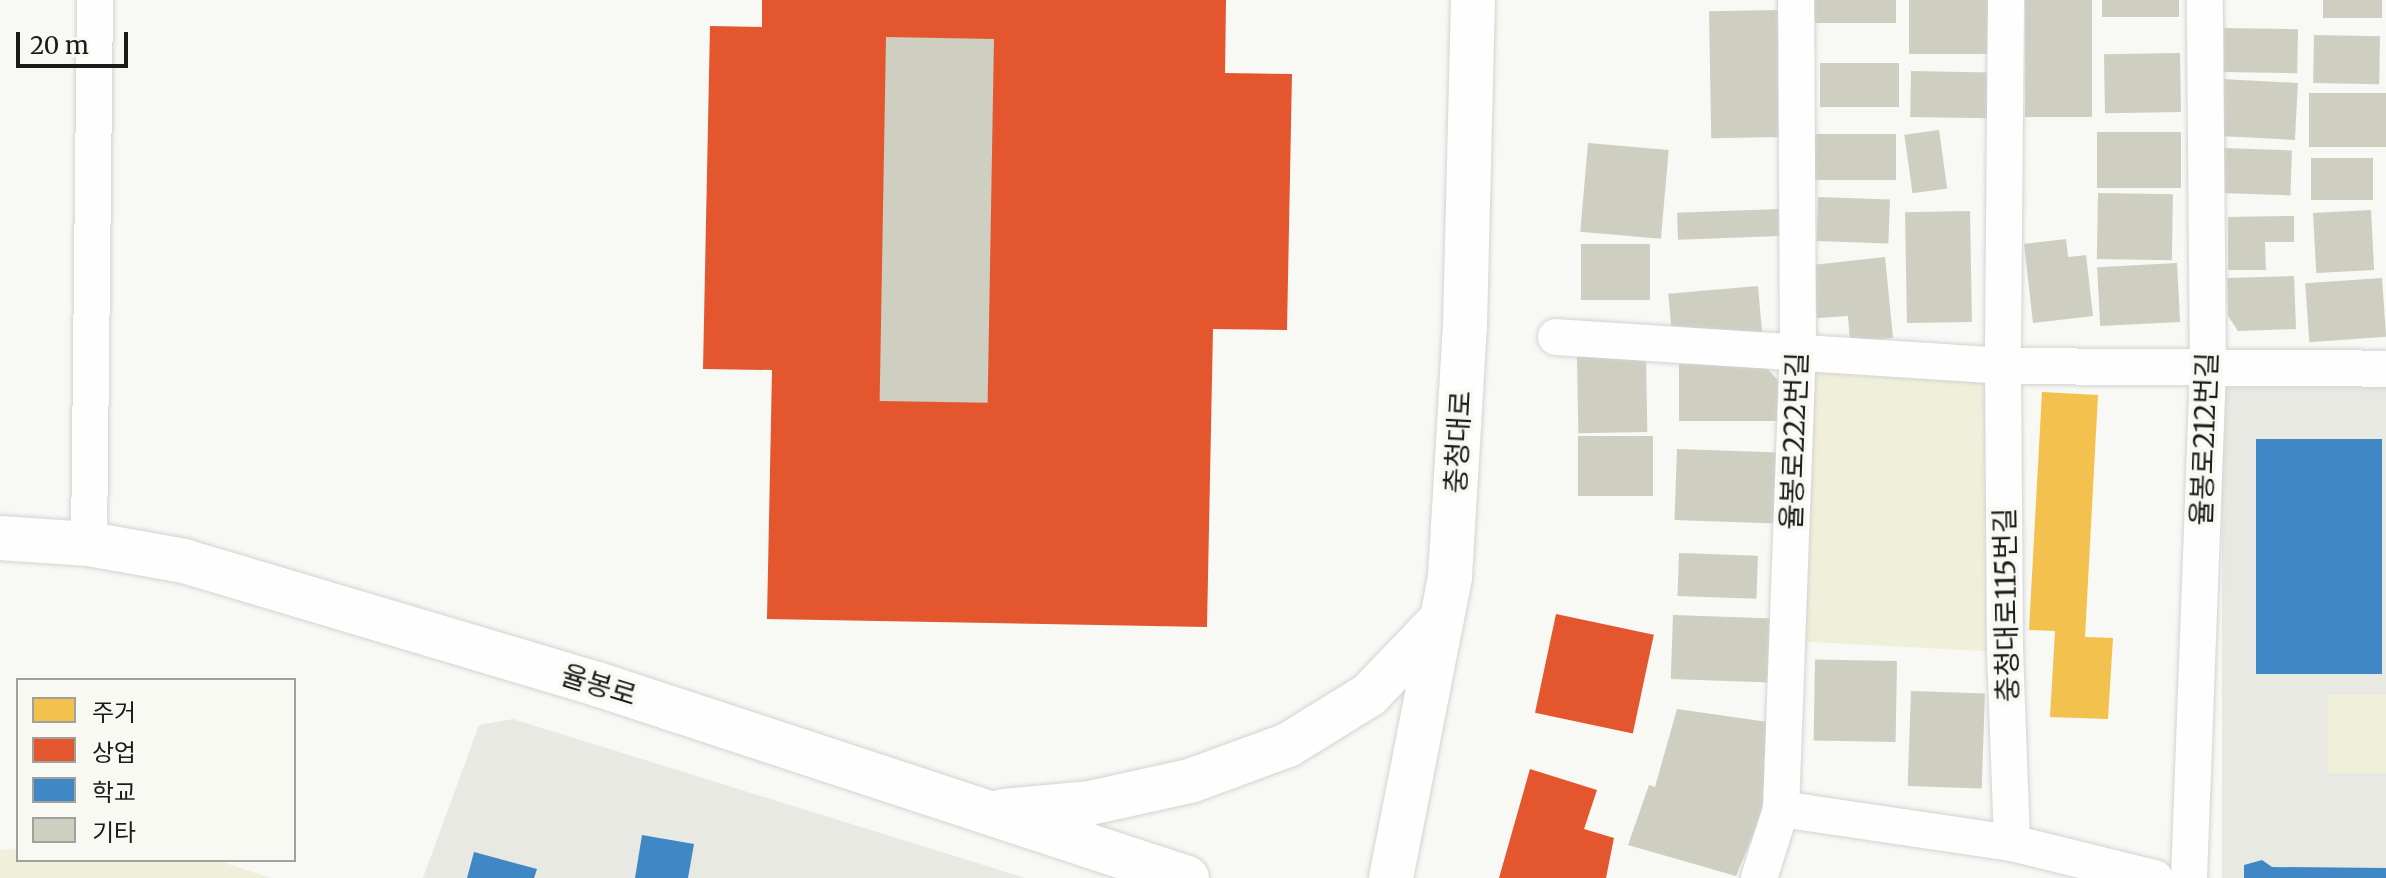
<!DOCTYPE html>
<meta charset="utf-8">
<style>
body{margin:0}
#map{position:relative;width:2386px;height:878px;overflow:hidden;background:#f8f8f5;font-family:Merriweather,"Noto Sans KR",serif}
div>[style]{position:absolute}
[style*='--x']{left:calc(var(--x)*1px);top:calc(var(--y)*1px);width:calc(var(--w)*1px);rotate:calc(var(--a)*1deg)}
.built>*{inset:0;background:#e9e9e3;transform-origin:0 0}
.green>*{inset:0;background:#f0f0da;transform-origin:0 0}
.homes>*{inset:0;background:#f2c14e}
.shops>*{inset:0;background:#e4572e;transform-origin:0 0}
.schools>*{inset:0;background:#3f88c5;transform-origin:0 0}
.building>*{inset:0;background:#cecec1;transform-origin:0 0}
.roads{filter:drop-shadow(0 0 2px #d3d3d1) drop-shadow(0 0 2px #d3d3d1)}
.minor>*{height:36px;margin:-18px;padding:0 18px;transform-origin:18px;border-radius:18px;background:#fefefe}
.tertiary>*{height:44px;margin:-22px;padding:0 22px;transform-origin:22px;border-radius:22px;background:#fefefe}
.secondary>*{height:44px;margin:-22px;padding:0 22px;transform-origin:22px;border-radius:22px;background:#fefefe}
span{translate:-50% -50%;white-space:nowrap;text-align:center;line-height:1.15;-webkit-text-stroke:8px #f9f9f4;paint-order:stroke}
.street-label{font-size:28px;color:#1b1b1a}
.legend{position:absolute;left:16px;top:678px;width:280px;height:184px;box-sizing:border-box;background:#f9f9f4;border:2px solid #a0a09d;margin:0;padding:10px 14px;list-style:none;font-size:24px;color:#1b1b1a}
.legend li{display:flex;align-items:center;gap:16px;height:40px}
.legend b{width:40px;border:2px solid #a0a09d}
.scale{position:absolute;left:16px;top:32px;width:112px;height:36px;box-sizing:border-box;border:4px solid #1b1b1a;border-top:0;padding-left:10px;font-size:24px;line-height:28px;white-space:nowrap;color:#1b1b1a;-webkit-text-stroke:6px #f9f9f4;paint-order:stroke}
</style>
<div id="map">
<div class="built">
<i style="left:2386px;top:387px;width:491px;height:164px;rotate:90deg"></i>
<i style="clip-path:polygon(513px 719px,1025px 878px,423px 878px,479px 725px)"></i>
</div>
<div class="green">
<i style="left:1798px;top:355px;width:205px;height:286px;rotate:3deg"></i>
<i style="left:2386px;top:695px;width:78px;height:58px;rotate:90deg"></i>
<i style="clip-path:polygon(18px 849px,18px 860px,216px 860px,271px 878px,0 878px,0 850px)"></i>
</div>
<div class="homes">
<i style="clip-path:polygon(2042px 392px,2098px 395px,2085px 637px,2113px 638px,2108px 719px,2050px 717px,2055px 631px,2029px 630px)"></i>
</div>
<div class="shops">
<i style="clip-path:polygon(762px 0,1226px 0,1225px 73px,1292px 74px,1287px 330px,1213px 329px,1207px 627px,767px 619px,772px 370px,703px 369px,710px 26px,762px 27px)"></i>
<i style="left:1556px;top:614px;width:100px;height:101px;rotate:12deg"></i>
<i style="clip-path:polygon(1530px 769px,1597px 790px,1584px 829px,1614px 838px,1606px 878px,1499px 878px)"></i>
</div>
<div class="schools">
<i style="left:2382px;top:439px;width:235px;height:126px;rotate:90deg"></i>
<i style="clip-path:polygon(642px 835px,694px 844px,688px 878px,635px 878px)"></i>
<i style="clip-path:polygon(474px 852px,537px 869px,534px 878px,467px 878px)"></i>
<i style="clip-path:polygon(2262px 860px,2272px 867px,2386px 868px,2386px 878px,2244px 878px,2244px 865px)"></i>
</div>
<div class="building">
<i style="left:1813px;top:0;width:83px;height:23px"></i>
<i style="left:1909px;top:0;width:81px;height:54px"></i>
<i style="left:2025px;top:0;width:67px;height:117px"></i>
<i style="left:2102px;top:0;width:77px;height:17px"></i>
<i style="left:2323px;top:0;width:59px;height:18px"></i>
<i style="left:1782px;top:10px;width:127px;height:73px;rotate:89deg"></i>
<i style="left:2224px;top:28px;width:74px;height:44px;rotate:1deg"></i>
<i style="left:2314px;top:35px;width:66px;height:48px;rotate:1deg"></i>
<i style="left:886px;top:37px;width:108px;height:364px;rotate:1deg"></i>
<i style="left:2180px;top:53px;width:59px;height:76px;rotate:89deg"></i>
<i style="left:1820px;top:63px;width:79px;height:44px"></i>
<i style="left:1911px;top:71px;width:79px;height:46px;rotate:1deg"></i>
<i style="left:2222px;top:79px;width:76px;height:57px;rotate:3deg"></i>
<i style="left:2309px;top:93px;width:77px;height:54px"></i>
<i style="left:1939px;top:130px;width:59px;height:35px;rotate:82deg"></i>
<i style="left:2097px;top:132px;width:84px;height:56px"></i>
<i style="left:1896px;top:134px;width:46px;height:82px;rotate:90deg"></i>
<i style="left:1588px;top:143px;width:81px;height:89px;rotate:5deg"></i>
<i style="left:2223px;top:148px;width:69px;height:45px;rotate:2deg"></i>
<i style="left:2311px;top:158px;width:62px;height:42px"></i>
<i style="left:2098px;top:193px;width:75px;height:66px;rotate:1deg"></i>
<i style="left:1818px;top:197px;width:72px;height:44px;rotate:2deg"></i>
<i style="left:1783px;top:209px;width:27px;height:106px;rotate:88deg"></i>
<i style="left:2371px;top:210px;width:60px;height:58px;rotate:87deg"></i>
<i style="left:1970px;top:211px;width:111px;height:65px;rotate:89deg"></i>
<i style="clip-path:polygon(2294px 216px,2294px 242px,2265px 242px,2266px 270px,2228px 270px,2228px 217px)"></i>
<i style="clip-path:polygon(2066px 239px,2068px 257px,2086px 255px,2093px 316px,2033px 323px,2024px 244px)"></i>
<i style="left:1581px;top:244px;width:69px;height:56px"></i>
<i style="clip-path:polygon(1885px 257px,1893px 338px,1850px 342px,1848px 316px,1817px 318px,1812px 265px)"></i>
<i style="left:2177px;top:263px;width:59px;height:80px;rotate:87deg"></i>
<i style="clip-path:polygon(2294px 276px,2296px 329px,2238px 331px,2228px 316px,2227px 278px)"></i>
<i style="left:2382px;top:278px;width:59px;height:77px;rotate:86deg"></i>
<i style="left:1758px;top:286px;width:49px;height:90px;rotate:85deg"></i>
<i style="left:1646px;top:355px;width:77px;height:69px;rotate:89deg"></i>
<i style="clip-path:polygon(1679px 364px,1763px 364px,1786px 389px,1786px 421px,1679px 421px)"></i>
<i style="left:1578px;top:436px;width:75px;height:60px"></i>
<i style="left:1677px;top:449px;width:102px;height:71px;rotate:2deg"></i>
<i style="left:1679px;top:553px;width:79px;height:43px;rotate:2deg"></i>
<i style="left:1673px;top:615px;width:107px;height:64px;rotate:2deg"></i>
<i style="left:1897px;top:661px;width:81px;height:82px;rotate:91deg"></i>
<i style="left:1911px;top:691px;width:74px;height:95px;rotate:2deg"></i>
<i style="clip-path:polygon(1677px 709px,1775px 723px,1761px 816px,1736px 876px,1628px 845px,1649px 785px,1655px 787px)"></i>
</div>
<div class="roads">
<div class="minor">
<i style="--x:2006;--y:0;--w:366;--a:90.5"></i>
<i style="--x:2003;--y:366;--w:284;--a:89.6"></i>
<i style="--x:2005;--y:650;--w:193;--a:87.9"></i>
<i style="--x:1556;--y:337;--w:448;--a:3.7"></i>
<i style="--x:2003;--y:366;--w:383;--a:0.4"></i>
<i style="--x:89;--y:544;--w:544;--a:-89.37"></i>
<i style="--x:1781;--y:809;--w:233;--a:8.4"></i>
<i style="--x:2012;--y:843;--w:147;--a:13.8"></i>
<i style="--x:1759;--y:878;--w:72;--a:-72.3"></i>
<i style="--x:1781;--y:809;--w:454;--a:-87.9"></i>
<i style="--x:1798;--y:355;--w:355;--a:-90.3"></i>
<i style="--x:2189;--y:878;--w:509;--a:-87.86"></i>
<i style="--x:2208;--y:369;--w:369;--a:-90.5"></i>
</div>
<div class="tertiary">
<i style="--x:0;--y:538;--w:89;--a:3.9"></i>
<i style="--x:89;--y:544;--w:97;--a:10.1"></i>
<i style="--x:184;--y:561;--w:431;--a:16.6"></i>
<i style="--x:597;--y:684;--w:621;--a:18.2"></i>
<i style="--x:1004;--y:811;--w:86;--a:-5.3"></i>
<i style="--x:1090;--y:803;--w:102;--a:-12.4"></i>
<i style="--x:1190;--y:781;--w:104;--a:-20.2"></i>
<i style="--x:1288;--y:745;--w:95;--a:-31.7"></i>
<i style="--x:1369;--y:695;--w:105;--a:-46.2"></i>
</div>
<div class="secondary">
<i style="--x:1391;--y:878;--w:307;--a:-78.9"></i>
<i style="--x:1450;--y:577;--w:251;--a:-86.6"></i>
<i style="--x:1465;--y:326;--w:326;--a:-88.6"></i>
</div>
</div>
<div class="street-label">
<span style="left:2204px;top:439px;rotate:-88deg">율봉로212번길</span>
<span style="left:1794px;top:441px;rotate:-88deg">율봉로222번길</span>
<span style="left:1458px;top:442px;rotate:-87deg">충청대로</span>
<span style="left:2006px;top:605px;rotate:-91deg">충청대로115번길</span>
<span style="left:599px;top:685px;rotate:17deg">율봉로</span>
</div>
<ul class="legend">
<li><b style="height:22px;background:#f2c14e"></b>주거</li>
<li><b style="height:22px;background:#e4572e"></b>상업</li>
<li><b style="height:22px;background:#3f88c5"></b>학교</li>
<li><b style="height:22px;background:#cecec1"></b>기타</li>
</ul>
<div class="scale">20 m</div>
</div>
